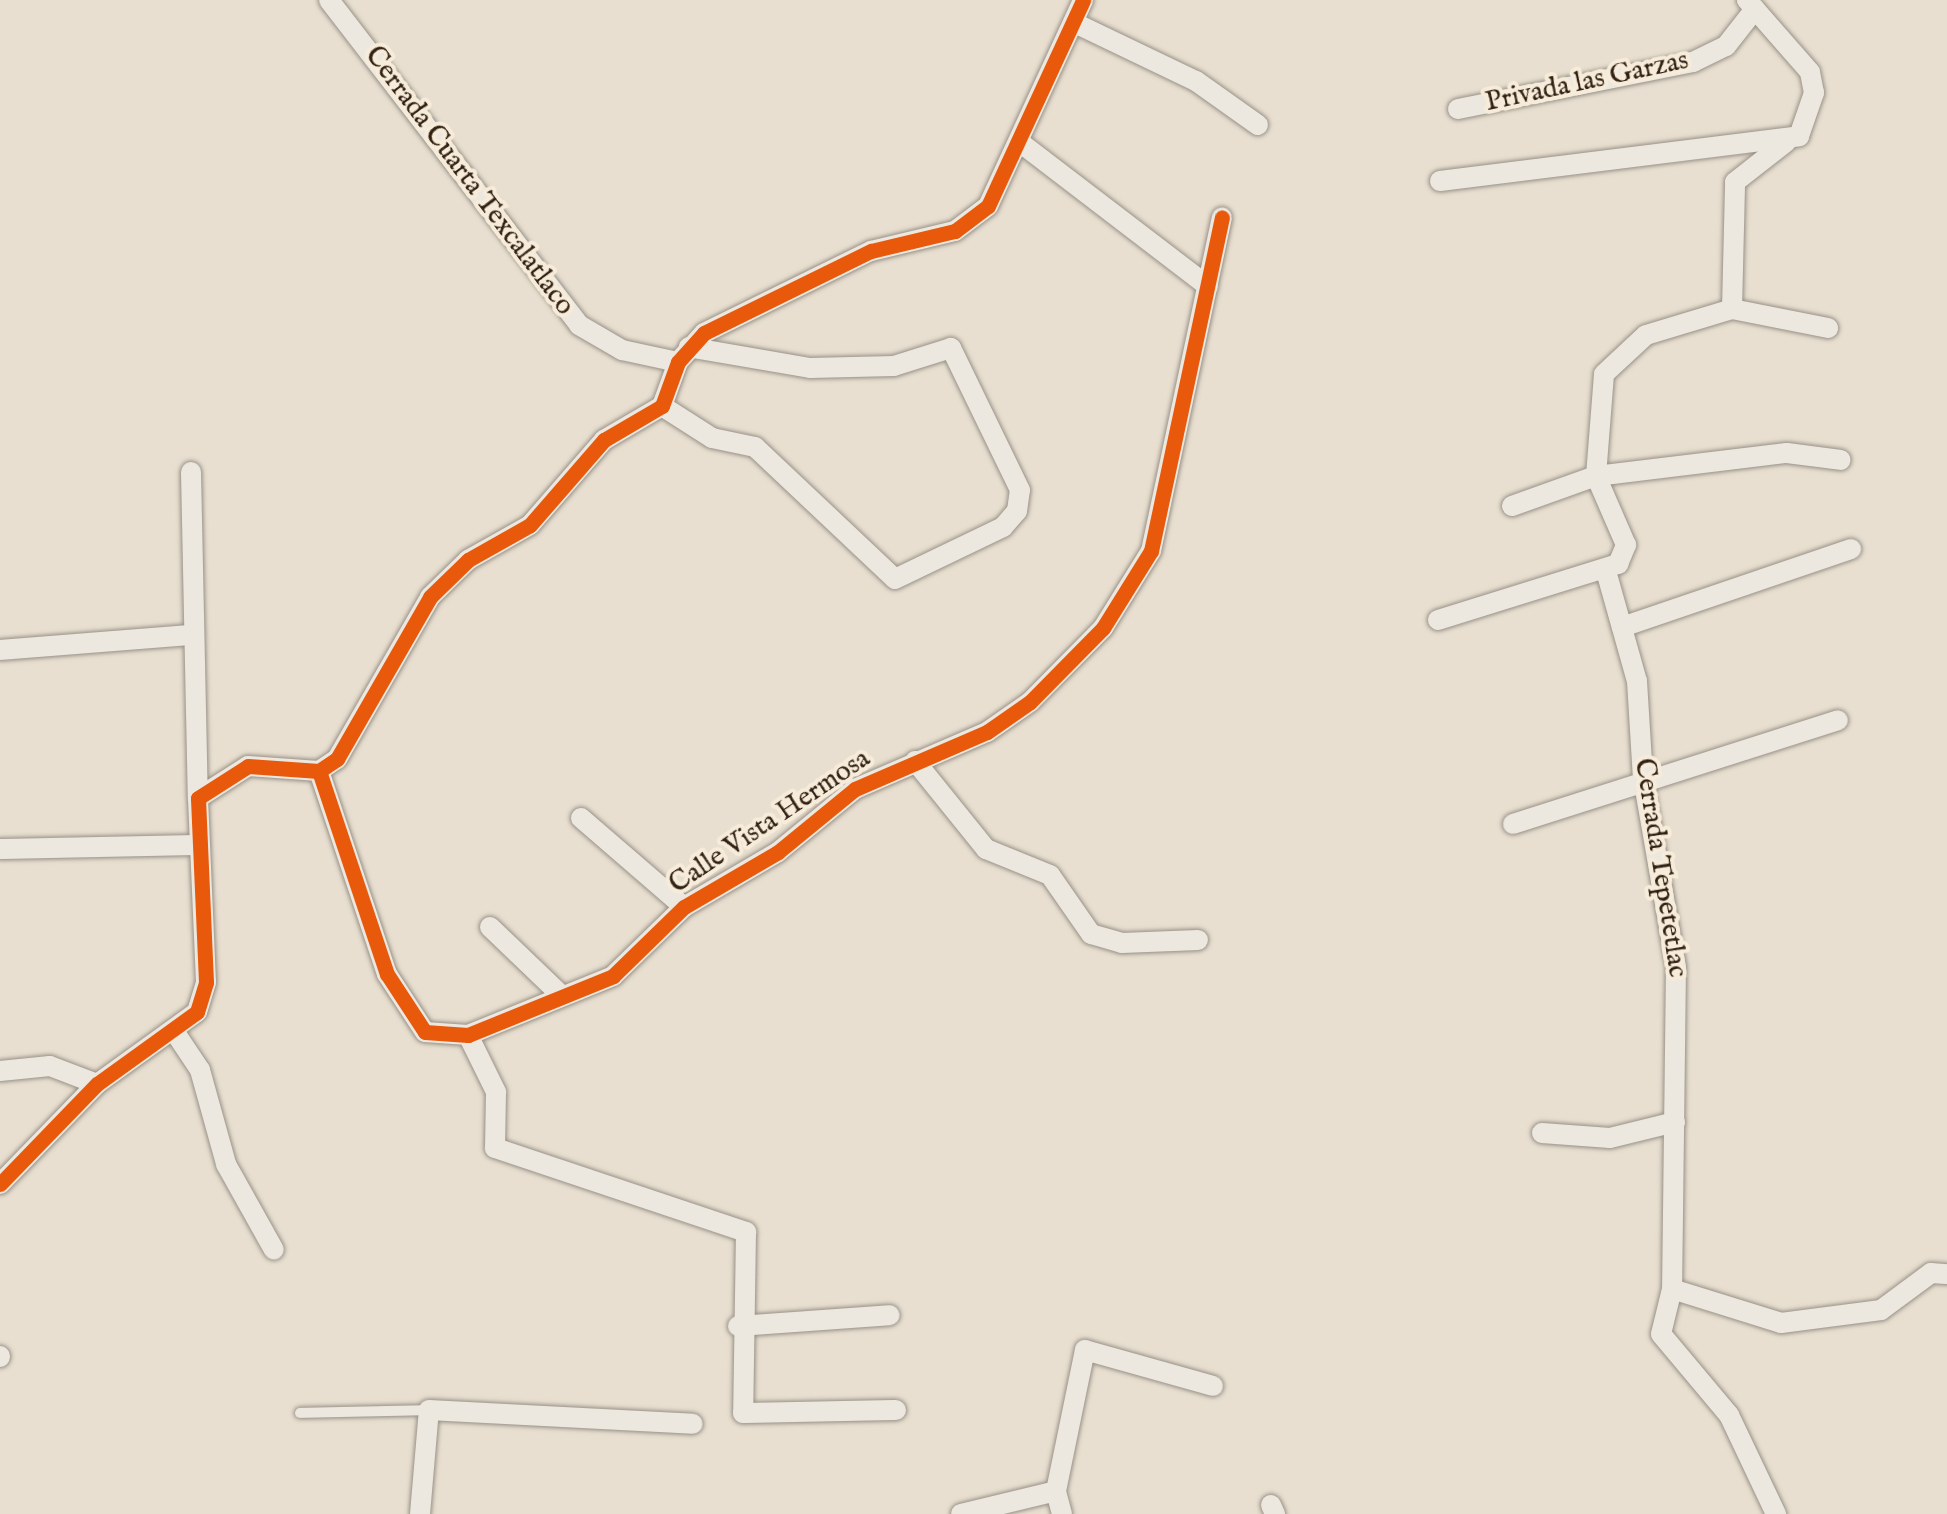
<!DOCTYPE html>
<style>
body{margin:0}
#map{position:relative;width:1947px;height:1514px;overflow:hidden;background:#e8dfd0;font-family:"IM FELL English",serif}
div>[style]{position:absolute}
[style*='--x']{left:calc(var(--x)*1px);top:calc(var(--y)*1px);width:calc(var(--w)*1px);rotate:calc(var(--a)*1deg)}
.roads{filter:drop-shadow(0 0 2px #989187) drop-shadow(0 0 2px #989187)}
.service>*{height:10px;margin:-5px;padding:0 5px;transform-origin:5px;border-radius:5px;background:#ece8e0}
.minor>*{height:20px;margin:-10px;padding:0 10px;transform-origin:10px;border-radius:10px;background:#ece8e0}
.cycleway>*{height:15px;margin:-7.5px;padding:0 7.5px;transform-origin:7.5px;border-radius:7.5px;background:#e8590c}
span{translate:-50% -50%;white-space:nowrap;text-align:center;line-height:1.15;-webkit-text-stroke:8px #f7ecd9;paint-order:stroke}
.street-label{font-size:28px;color:#302114}
</style>
<div id="map">
<div class="roads">
<div class="service">
<i style="--x:300;--y:1413;--w:129;--a:-1.3"></i>
</div>
<div class="minor">
<i style="--x:329;--y:0;--w:410;--a:52.4"></i>
<i style="--x:579;--y:325;--w:50;--a:30.2"></i>
<i style="--x:622;--y:350;--w:57;--a:12.1"></i>
<i style="--x:1079;--y:25;--w:130;--a:25.6"></i>
<i style="--x:1196;--y:81;--w:76;--a:35.4"></i>
<i style="--x:1458;--y:109;--w:240;--a:-11.3"></i>
<i style="--x:1693;--y:62;--w:37;--a:-26"></i>
<i style="--x:1726;--y:46;--w:47;--a:-51.9"></i>
<i style="--x:1022;--y:144;--w:234;--a:37.4"></i>
<i style="--x:1440;--y:181;--w:362;--a:-7.1"></i>
<i style="--x:1799;--y:136;--w:46;--a:-70.8"></i>
<i style="--x:1814;--y:93;--w:21;--a:-101"></i>
<i style="--x:1810;--y:72;--w:96;--a:-131.2"></i>
<i style="--x:1732;--y:309;--w:127;--a:-88.6"></i>
<i style="--x:1735;--y:182;--w:65;--a:-38.1"></i>
<i style="--x:662;--y:406;--w:59;--a:32.6"></i>
<i style="--x:712;--y:438;--w:44;--a:11.8"></i>
<i style="--x:755;--y:447;--w:192;--a:43.3"></i>
<i style="--x:895;--y:579;--w:120;--a:-25.7"></i>
<i style="--x:1003;--y:527;--w:21;--a:-49"></i>
<i style="--x:1017;--y:511;--w:21;--a:-82"></i>
<i style="--x:1020;--y:490;--w:158;--a:-115.9"></i>
<i style="--x:951;--y:348;--w:60;--a:162.5"></i>
<i style="--x:894;--y:366;--w:84;--a:178.6"></i>
<i style="--x:810;--y:368;--w:123;--a:-170.2"></i>
<i style="--x:191;--y:472;--w:326;--a:88.8"></i>
<i style="--x:1512;--y:506;--w:89;--a:-19.7"></i>
<i style="--x:1596;--y:476;--w:192;--a:-6.9"></i>
<i style="--x:1787;--y:453;--w:54;--a:7.4"></i>
<i style="--x:1606;--y:571;--w:114;--a:74.3"></i>
<i style="--x:1637;--y:681;--w:97;--a:86.5"></i>
<i style="--x:1643;--y:778;--w:192;--a:80.1"></i>
<i style="--x:1676;--y:967;--w:322;--a:90.7"></i>
<i style="--x:1438;--y:620;--w:189;--a:-17.3"></i>
<i style="--x:1618;--y:564;--w:21;--a:-67"></i>
<i style="--x:1626;--y:545;--w:75;--a:-113.5"></i>
<i style="--x:1596;--y:476;--w:102;--a:-85.5"></i>
<i style="--x:1604;--y:374;--w:57;--a:-42.9"></i>
<i style="--x:1646;--y:335;--w:90;--a:-16.8"></i>
<i style="--x:1732;--y:309;--w:98;--a:11.2"></i>
<i style="--x:1622;--y:627;--w:242;--a:-18.8"></i>
<i style="--x:0;--y:650;--w:193;--a:-4.5"></i>
<i style="--x:915;--y:761;--w:113;--a:51.1"></i>
<i style="--x:986;--y:849;--w:69;--a:22.1"></i>
<i style="--x:1050;--y:875;--w:72;--a:55.2"></i>
<i style="--x:1091;--y:934;--w:32;--a:16"></i>
<i style="--x:1122;--y:943;--w:76;--a:-2.3"></i>
<i style="--x:319;--y:771;--w:214;--a:71.5"></i>
<i style="--x:387;--y:974;--w:69;--a:56.8"></i>
<i style="--x:425;--y:1032;--w:43;--a:4"></i>
<i style="--x:468;--y:1035;--w:157;--a:-22.1"></i>
<i style="--x:613;--y:976;--w:99;--a:-44.2"></i>
<i style="--x:684;--y:907;--w:109;--a:-30.3"></i>
<i style="--x:778;--y:852;--w:99;--a:-39.3"></i>
<i style="--x:855;--y:789;--w:144;--a:-23.4"></i>
<i style="--x:987;--y:732;--w:52;--a:-34.9"></i>
<i style="--x:1030;--y:702;--w:104;--a:-45.4"></i>
<i style="--x:1103;--y:628;--w:91;--a:-58.1"></i>
<i style="--x:1151;--y:551;--w:341;--a:-78"></i>
<i style="--x:581;--y:818;--w:136;--a:40.8"></i>
<i style="--x:1513;--y:824;--w:341;--a:-17.7"></i>
<i style="--x:0;--y:849;--w:198;--a:-1.2"></i>
<i style="--x:490;--y:927;--w:98;--a:43.8"></i>
<i style="--x:176;--y:1034;--w:43;--a:56.3"></i>
<i style="--x:200;--y:1070;--w:98;--a:74.5"></i>
<i style="--x:226;--y:1164;--w:98;--a:60.8"></i>
<i style="--x:468;--y:1035;--w:64;--a:63.8"></i>
<i style="--x:496;--y:1092;--w:56;--a:91"></i>
<i style="--x:495;--y:1148;--w:265;--a:18.5"></i>
<i style="--x:746;--y:1232;--w:181;--a:90.9"></i>
<i style="--x:743;--y:1413;--w:153;--a:-1.1"></i>
<i style="--x:0;--y:1071;--w:50;--a:-5.7"></i>
<i style="--x:50;--y:1066;--w:50;--a:21"></i>
<i style="--x:1542;--y:1133;--w:68;--a:4.2"></i>
<i style="--x:1610;--y:1138;--w:67;--a:-13.8"></i>
<i style="--x:0;--y:1184;--w:139;--a:-45.9"></i>
<i style="--x:97;--y:1084;--w:123;--a:-35.8"></i>
<i style="--x:197;--y:1012;--w:31;--a:-73"></i>
<i style="--x:206;--y:982;--w:184;--a:-92.5"></i>
<i style="--x:198;--y:798;--w:59;--a:-32.6"></i>
<i style="--x:248;--y:766;--w:71;--a:4"></i>
<i style="--x:319;--y:771;--w:22;--a:-34"></i>
<i style="--x:337;--y:759;--w:187;--a:-60.1"></i>
<i style="--x:430;--y:597;--w:53;--a:-44.2"></i>
<i style="--x:468;--y:560;--w:71;--a:-29.4"></i>
<i style="--x:530;--y:525;--w:113;--a:-49"></i>
<i style="--x:604;--y:440;--w:67;--a:-30.4"></i>
<i style="--x:662;--y:406;--w:47;--a:-70"></i>
<i style="--x:678;--y:362;--w:39;--a:-48"></i>
<i style="--x:704;--y:333;--w:186;--a:-26.2"></i>
<i style="--x:871;--y:251;--w:86;--a:-13.4"></i>
<i style="--x:955;--y:231;--w:41;--a:-37.1"></i>
<i style="--x:988;--y:206;--w:227;--a:-65.2"></i>
<i style="--x:1672;--y:1289;--w:114;--a:17.3"></i>
<i style="--x:1781;--y:1323;--w:101;--a:-7.4"></i>
<i style="--x:1881;--y:1310;--w:62;--a:-36.5"></i>
<i style="--x:1931;--y:1273;--w:16;--a:4"></i>
<i style="--x:1672;--y:1289;--w:46;--a:103.7"></i>
<i style="--x:1661;--y:1334;--w:106;--a:50"></i>
<i style="--x:1729;--y:1415;--w:110;--a:64.6"></i>
<i style="--x:738;--y:1326;--w:152;--a:-4.1"></i>
<i style="--x:0;--y:1357;--w:1;--a:-90"></i>
<i style="--x:1271;--y:1505;--w:10;--a:66"></i>
<i style="--x:420;--y:1514;--w:104;--a:-85.1"></i>
<i style="--x:429;--y:1410;--w:264;--a:3"></i>
<i style="--x:961;--y:1514;--w:98;--a:-13.6"></i>
<i style="--x:1062;--y:1514;--w:24;--a:-105"></i>
<i style="--x:1056;--y:1491;--w:144;--a:-78.4"></i>
<i style="--x:1085;--y:1350;--w:133;--a:15.7"></i>
</div>
</div>
<div class="cycleway">
<i style="--x:319;--y:771;--w:214;--a:71.5"></i>
<i style="--x:387;--y:974;--w:69;--a:56.8"></i>
<i style="--x:425;--y:1032;--w:43;--a:4"></i>
<i style="--x:468;--y:1035;--w:157;--a:-22.1"></i>
<i style="--x:613;--y:976;--w:99;--a:-44.2"></i>
<i style="--x:684;--y:907;--w:109;--a:-30.3"></i>
<i style="--x:778;--y:852;--w:99;--a:-39.3"></i>
<i style="--x:855;--y:789;--w:144;--a:-23.4"></i>
<i style="--x:987;--y:732;--w:52;--a:-34.9"></i>
<i style="--x:1030;--y:702;--w:104;--a:-45.4"></i>
<i style="--x:1103;--y:628;--w:91;--a:-58.1"></i>
<i style="--x:1151;--y:551;--w:341;--a:-78"></i>
<i style="--x:0;--y:1184;--w:139;--a:-45.9"></i>
<i style="--x:97;--y:1084;--w:123;--a:-35.8"></i>
<i style="--x:197;--y:1012;--w:31;--a:-73"></i>
<i style="--x:206;--y:982;--w:184;--a:-92.5"></i>
<i style="--x:198;--y:798;--w:59;--a:-32.6"></i>
<i style="--x:248;--y:766;--w:71;--a:4"></i>
<i style="--x:319;--y:771;--w:22;--a:-34"></i>
<i style="--x:337;--y:759;--w:187;--a:-60.1"></i>
<i style="--x:430;--y:597;--w:53;--a:-44.2"></i>
<i style="--x:468;--y:560;--w:71;--a:-29.4"></i>
<i style="--x:530;--y:525;--w:113;--a:-49"></i>
<i style="--x:604;--y:440;--w:67;--a:-30.4"></i>
<i style="--x:662;--y:406;--w:47;--a:-70"></i>
<i style="--x:678;--y:362;--w:39;--a:-48"></i>
<i style="--x:704;--y:333;--w:186;--a:-26.2"></i>
<i style="--x:871;--y:251;--w:86;--a:-13.4"></i>
<i style="--x:955;--y:231;--w:41;--a:-37.1"></i>
<i style="--x:988;--y:206;--w:227;--a:-65.2"></i>
</div>
<div class="street-label">
<span style="left:1587px;top:82px;rotate:-12deg">Privada las Garzas</span>
<span style="left:469px;top:181px;rotate:53deg">Cerrada Cuarta Texcalatlaco</span>
<span style="left:770px;top:822px;rotate:-34deg">Calle Vista Hermosa</span>
<span style="left:1660px;top:868px;rotate:81deg">Cerrada Tepetetlac</span>
</div>
</div>
